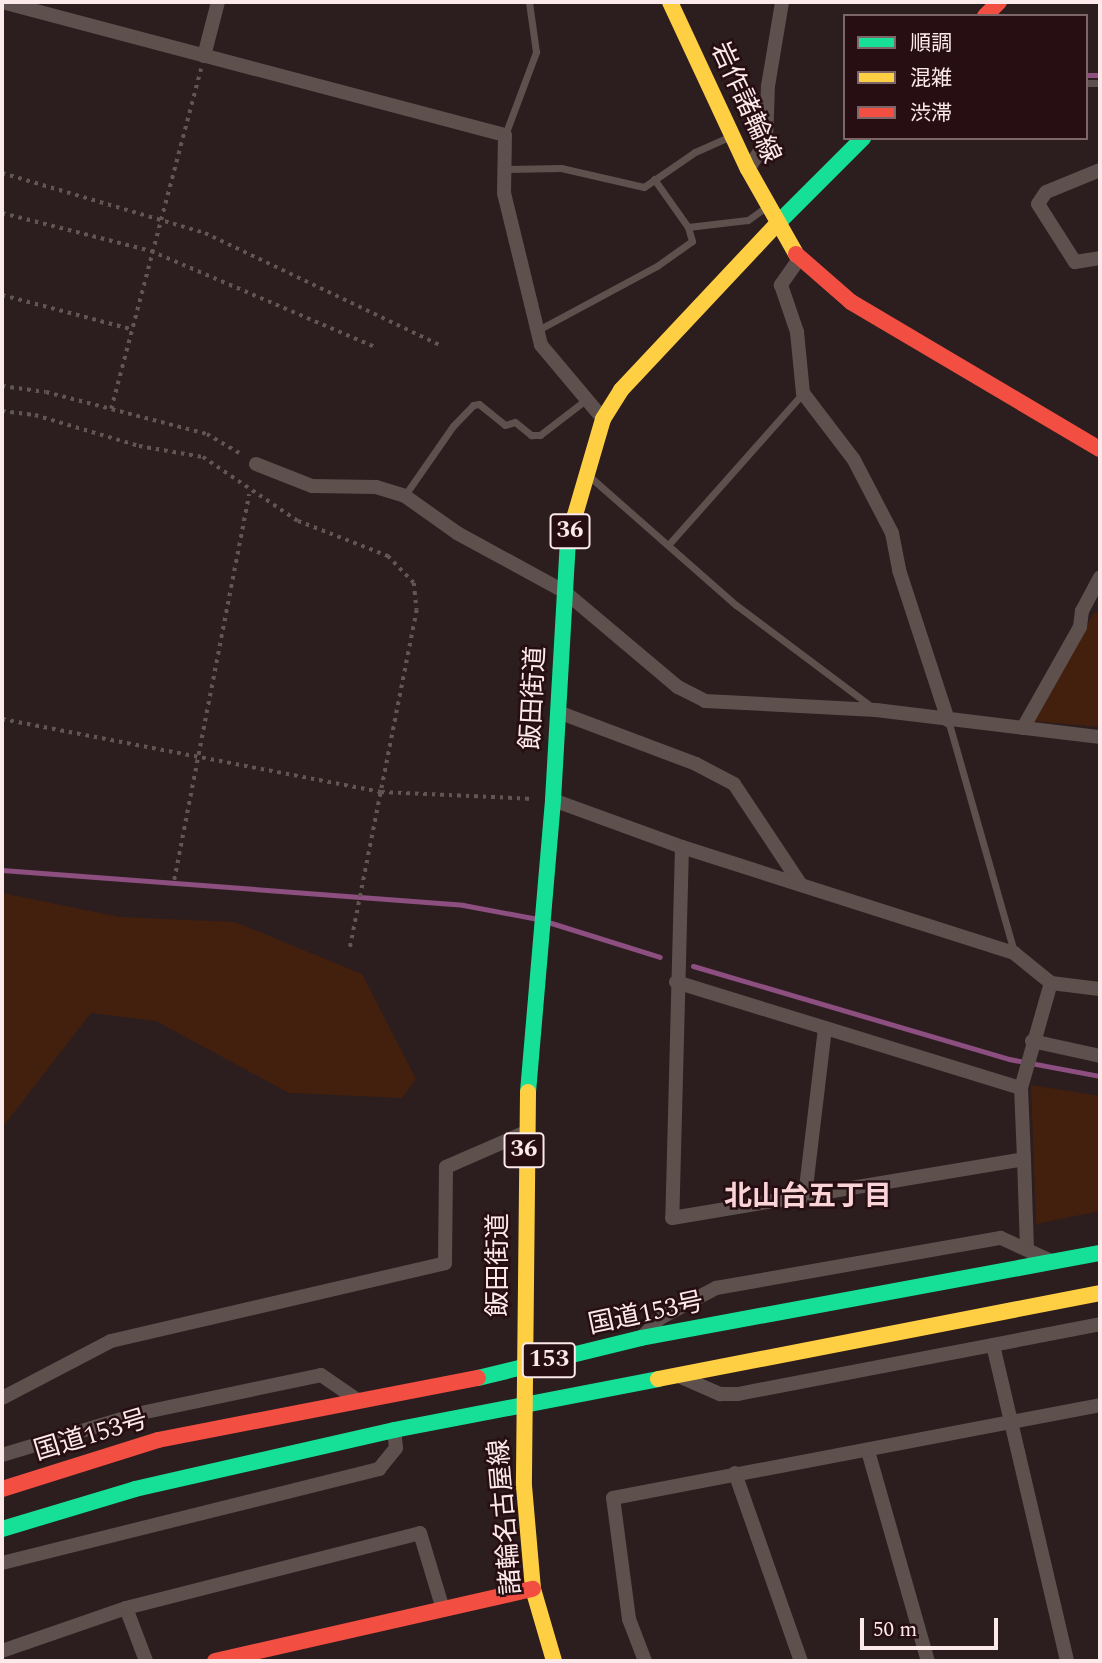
<!DOCTYPE html>
<meta charset="utf-8">
<style>
body{margin:0}
#map{position:relative;width:1102px;height:1663px;overflow:hidden;background:#2c1d1f;font-family:Spectral,"Noto Sans JP",serif}
div>[style]{position:absolute}
[style*='--x']{left:calc(var(--x)*1px);top:calc(var(--y)*1px);width:calc(var(--w)*1px);rotate:calc(var(--a)*1deg)}
.green>*{inset:0;background:#42200d}
.stream>*{height:5px;margin:-2.5px;padding:0 2.5px;transform-origin:2.5px;border-radius:2.5px;background:#8d4e80}
.path>*{height:3.5px;margin-top:-1.75px;transform-origin:0;background:repeating-linear-gradient(90deg,#625655 0 3.5px,transparent 0 8.5px)}
.lane>*{height:7px;margin:-3.5px;padding:0 3.5px;transform-origin:3.5px;border-radius:3.5px;background:#5d504d}
.street>*{height:14px;margin:-7px;padding:0 7px;transform-origin:7px;border-radius:7px;background:#5d504d}
.fast>*{height:16px;margin:-8px;padding:0 8px;transform-origin:8px;border-radius:8px;background:#16e098}
.slow>*{height:16px;margin:-8px;padding:0 8px;transform-origin:8px;border-radius:8px;background:#ffcf43}
.jam>*{height:16px;margin:-8px;padding:0 8px;transform-origin:8px;border-radius:8px;background:#f24e42}
span{translate:-50% -50%;white-space:nowrap;text-align:center;line-height:1.15;-webkit-text-stroke:5px #270e12;paint-order:stroke}
.shield-label span{padding:2px 5px;background:#270e12;border:2px solid;border-radius:5px;-webkit-text-stroke-width:0}
.shield-label{font-size:24px;color:#fce9ea;font-weight:700}
.street-label{font-size:26px;color:#fce9ea}
.neighbourhood-label{font-size:28px;color:#f9d3d6;font-weight:700}
.frame{position:absolute;inset:0;border:4px solid #fce9ea;pointer-events:none}
.legend{position:absolute;left:843px;top:14px;width:245px;height:126px;box-sizing:border-box;background:#270e12;border:2px solid #7c6668;margin:0;padding:9px 12px;list-style:none;font-size:21px;color:#fce9ea}
.legend li{display:flex;align-items:center;gap:14px;height:35px}
.legend b{width:35px;border:2px solid #7c6668}
.scale{position:absolute;left:860px;top:1618px;width:138px;height:32px;box-sizing:border-box;border:4px solid #fce9ea;border-top:0;padding-left:9px;font-size:21px;line-height:24px;white-space:nowrap;color:#fce9ea;-webkit-text-stroke:5px #270e12;paint-order:stroke}
</style>
<div id="map">
<div class="green">
<i style="clip-path:polygon(1100px 610px,1100px 727px,1033px 721px,1093px 614px)"></i>
<i style="clip-path:polygon(2px 893px,120px 917px,235px 922px,362px 974px,416px 1079px,402px 1098px,289px 1093px,156px 1021px,91px 1013px,2px 1128px)"></i>
<i style="clip-path:polygon(1031px 1085px,1100px 1096px,1100px 1211px,1036px 1224px)"></i>
</div>
<div class="stream">
<i style="--x:1086;--y:75;--w:14;--a:0"></i>
<i style="--x:2;--y:870;--w:462;--a:4.3"></i>
<i style="--x:463;--y:905;--w:76;--a:10.6"></i>
<i style="--x:548;--y:922;--w:117;--a:17.4"></i>
<i style="--x:693;--y:966;--w:329;--a:16.4"></i>
<i style="--x:1009;--y:1059;--w:93;--a:10.6"></i>
</div>
<div class="path">
<i style="--x:2;--y:173;--w:212;--a:16.5"></i>
<i style="--x:205;--y:233;--w:263;--a:25.5"></i>
<i style="--x:2;--y:213;--w:154;--a:14.3"></i>
<i style="--x:151;--y:251;--w:246;--a:23.2"></i>
<i style="--x:2;--y:295;--w:133;--a:14.8"></i>
<i style="--x:2;--y:386;--w:44;--a:7.8"></i>
<i style="--x:46;--y:392;--w:166;--a:14.6"></i>
<i style="--x:207;--y:434;--w:42;--a:30.3"></i>
<i style="--x:111;--y:409;--w:352;--a:-75.2"></i>
<i style="--x:2;--y:411;--w:33;--a:7"></i>
<i style="--x:35;--y:415;--w:109;--a:16.6"></i>
<i style="--x:139;--y:446;--w:65;--a:9.8"></i>
<i style="--x:203;--y:457;--w:115;--a:34"></i>
<i style="--x:298;--y:521;--w:97;--a:21.3"></i>
<i style="--x:388;--y:556;--w:37;--a:46"></i>
<i style="--x:414;--y:583;--w:27;--a:84"></i>
<i style="--x:417;--y:610;--w:344;--a:101.2"></i>
<i style="--x:2;--y:719;--w:386;--a:10.9"></i>
<i style="--x:381;--y:792;--w:153;--a:2.6"></i>
<i style="--x:174;--y:880;--w:393;--a:-79"></i>
</div>
<div class="lane">
<i style="--x:1086;--y:83;--w:14;--a:0"></i>
<i style="--x:505;--y:135;--w:89;--a:-69.5"></i>
<i style="--x:536;--y:52;--w:50;--a:-98"></i>
<i style="--x:503;--y:169;--w:58;--a:-1"></i>
<i style="--x:561;--y:168;--w:85;--a:12.9"></i>
<i style="--x:644;--y:187;--w:62;--a:-34.5"></i>
<i style="--x:695;--y:152;--w:37;--a:-24"></i>
<i style="--x:654;--y:179;--w:59;--a:54.7"></i>
<i style="--x:688;--y:227;--w:60;--a:-6.7"></i>
<i style="--x:748;--y:220;--w:24;--a:-36"></i>
<i style="--x:538;--y:330;--w:135;--a:-28.3"></i>
<i style="--x:657;--y:266;--w:43;--a:-35.5"></i>
<i style="--x:692;--y:241;--w:15;--a:-106"></i>
<i style="--x:589;--y:476;--w:196;--a:41.3"></i>
<i style="--x:736;--y:605;--w:170;--a:36.9"></i>
<i style="--x:405;--y:495;--w:84;--a:-55.2"></i>
<i style="--x:453;--y:426;--w:29;--a:-46"></i>
<i style="--x:473;--y:405;--w:6;--a:-9"></i>
<i style="--x:479;--y:404;--w:33;--a:39"></i>
<i style="--x:505;--y:425;--w:10;--a:-17"></i>
<i style="--x:515;--y:422;--w:21;--a:39"></i>
<i style="--x:531;--y:435;--w:9;--a:0"></i>
<i style="--x:540;--y:435;--w:59;--a:-37.5"></i>
<i style="--x:669;--y:544;--w:202;--a:-48.4"></i>
<i style="--x:948;--y:720;--w:241;--a:74.1"></i>
</div>
<div class="street">
<i style="--x:2;--y:2;--w:520;--a:14.81"></i>
<i style="--x:505;--y:135;--w:58;--a:91"></i>
<i style="--x:504;--y:193;--w:156;--a:76.3"></i>
<i style="--x:541;--y:345;--w:97;--a:50"></i>
<i style="--x:204;--y:56;--w:56;--a:-75.5"></i>
<i style="--x:748;--y:169;--w:32;--a:-56"></i>
<i style="--x:766;--y:142;--w:56;--a:-88"></i>
<i style="--x:768;--y:86;--w:85;--a:-80.5"></i>
<i style="--x:1100;--y:170;--w:58;--a:157.8"></i>
<i style="--x:1046;--y:192;--w:14;--a:124"></i>
<i style="--x:1038;--y:204;--w:69;--a:57.5"></i>
<i style="--x:1075;--y:262;--w:25;--a:-9"></i>
<i style="--x:799;--y:259;--w:32;--a:125"></i>
<i style="--x:781;--y:285;--w:50;--a:71.2"></i>
<i style="--x:797;--y:332;--w:61;--a:84.4"></i>
<i style="--x:803;--y:393;--w:84;--a:52.7"></i>
<i style="--x:854;--y:460;--w:82;--a:62.5"></i>
<i style="--x:892;--y:533;--w:38;--a:79"></i>
<i style="--x:899;--y:570;--w:158;--a:71.9"></i>
<i style="--x:256;--y:464;--w:60;--a:21.4"></i>
<i style="--x:312;--y:486;--w:64;--a:0.9"></i>
<i style="--x:376;--y:487;--w:30;--a:17"></i>
<i style="--x:405;--y:496;--w:64;--a:35.4"></i>
<i style="--x:457;--y:533;--w:123;--a:28.6"></i>
<i style="--x:565;--y:592;--w:148;--a:40.1"></i>
<i style="--x:678;--y:687;--w:30;--a:27"></i>
<i style="--x:705;--y:701;--w:171;--a:3"></i>
<i style="--x:876;--y:710;--w:226;--a:6.9"></i>
<i style="--x:558;--y:712;--w:147;--a:20.6"></i>
<i style="--x:696;--y:764;--w:43;--a:27.8"></i>
<i style="--x:734;--y:784;--w:118;--a:56.4"></i>
<i style="--x:1023;--y:728;--w:116;--a:-60.6"></i>
<i style="--x:1080;--y:627;--w:16;--a:-83"></i>
<i style="--x:1082;--y:611;--w:38;--a:-62"></i>
<i style="--x:553;--y:800;--w:137;--a:20"></i>
<i style="--x:682;--y:847;--w:349;--a:17.7"></i>
<i style="--x:1014;--y:953;--w:48;--a:39"></i>
<i style="--x:1051;--y:983;--w:49;--a:7"></i>
<i style="--x:682;--y:847;--w:371;--a:91.5"></i>
<i style="--x:672;--y:1218;--w:357;--a:-9.5"></i>
<i style="--x:1024;--y:1159;--w:71;--a:-92.4"></i>
<i style="--x:1021;--y:1088;--w:109;--a:-74.1"></i>
<i style="--x:676;--y:982;--w:361;--a:17.1"></i>
<i style="--x:1032;--y:1041;--w:70;--a:12.4"></i>
<i style="--x:1024;--y:1159;--w:90;--a:88.1"></i>
<i style="--x:805;--y:1196;--w:169;--a:-83.2"></i>
<i style="--x:645;--y:1334;--w:22;--a:-47"></i>
<i style="--x:660;--y:1318;--w:64;--a:-28.2"></i>
<i style="--x:716;--y:1288;--w:289;--a:-10"></i>
<i style="--x:1001;--y:1238;--w:53;--a:24.6"></i>
<i style="--x:993;--y:1345;--w:325;--a:76.8"></i>
<i style="--x:681;--y:1377;--w:43;--a:23.6"></i>
<i style="--x:720;--y:1394;--w:18;--a:0"></i>
<i style="--x:738;--y:1394;--w:369;--a:-10.9"></i>
<i style="--x:2;--y:1398;--w:123;--a:-27.6"></i>
<i style="--x:111;--y:1341;--w:343;--a:-13.1"></i>
<i style="--x:445;--y:1263;--w:96;--a:-89.4"></i>
<i style="--x:446;--y:1167;--w:85;--a:-23.6"></i>
<i style="--x:868;--y:1451;--w:218;--a:74.1"></i>
<i style="--x:2;--y:1455;--w:145;--a:-16.8"></i>
<i style="--x:141;--y:1413;--w:184;--a:-11.9"></i>
<i style="--x:321;--y:1375;--w:46;--a:34.4"></i>
<i style="--x:735;--y:1473;--w:199;--a:70.7"></i>
<i style="--x:2;--y:1563;--w:389;--a:-14"></i>
<i style="--x:379;--y:1469;--w:27;--a:-51"></i>
<i style="--x:396;--y:1448;--w:18;--a:-96"></i>
<i style="--x:126;--y:1608;--w:57;--a:69.3"></i>
<i style="--x:2;--y:1651;--w:131;--a:-19.1"></i>
<i style="--x:126;--y:1608;--w:303;--a:-14.3"></i>
<i style="--x:420;--y:1533;--w:79;--a:73.2"></i>
<i style="--x:645;--y:1661;--w:45;--a:-110.9"></i>
<i style="--x:629;--y:1619;--w:122;--a:-97.5"></i>
<i style="--x:613;--y:1498;--w:496;--a:-10.8"></i>
</div>
<div class="fast">
<i style="--x:777;--y:224;--w:122;--a:-45"></i>
<i style="--x:528;--y:1092;--w:293;--a:-85.1"></i>
<i style="--x:553;--y:800;--w:262;--a:-86.7"></i>
<i style="--x:568;--y:538;--w:24;--a:-73"></i>
<i style="--x:478;--y:1378;--w:168;--a:-13.8"></i>
<i style="--x:641;--y:1338;--w:467;--a:-10.5"></i>
<i style="--x:2;--y:1529;--w:139;--a:-16.7"></i>
<i style="--x:135;--y:1489;--w:266;--a:-12.8"></i>
<i style="--x:394;--y:1430;--w:269;--a:-10.9"></i>
</div>
<div class="slow">
<i style="--x:670;--y:2;--w:184;--a:65"></i>
<i style="--x:748;--y:169;--w:98;--a:60.5"></i>
<i style="--x:575;--y:515;--w:100;--a:-73.7"></i>
<i style="--x:603;--y:419;--w:34;--a:-58"></i>
<i style="--x:621;--y:390;--w:228;--a:-46.8"></i>
<i style="--x:528;--y:1092;--w:394;--a:90.6"></i>
<i style="--x:524;--y:1486;--w:103;--a:85"></i>
<i style="--x:533;--y:1589;--w:75;--a:73.7"></i>
<i style="--x:658;--y:1379;--w:450;--a:-11"></i>
</div>
<div class="jam">
<i style="--x:985;--y:16;--w:20;--a:-45"></i>
<i style="--x:796;--y:254;--w:73;--a:41.1"></i>
<i style="--x:851;--y:302;--w:289;--a:30.6"></i>
<i style="--x:2;--y:1489;--w:164;--a:-17.4"></i>
<i style="--x:158;--y:1440;--w:326;--a:-11"></i>
<i style="--x:215;--y:1661;--w:326;--a:-12.8"></i>
</div>
<div class="shield-label">
<span style="left:570px;top:531px">36</span>
<span style="left:524px;top:1150px">36</span>
<span style="left:549px;top:1360px">153</span>
</div>
<div class="street-label">
<span style="left:745px;top:103px;rotate:65deg">岩作諸輪線</span>
<span style="left:534px;top:698px;rotate:-87deg">飯田街道</span>
<span style="left:499px;top:1265px;rotate:-90deg">飯田街道</span>
<span style="left:646px;top:1314px;rotate:-12deg">国道153号</span>
<span style="left:91px;top:1436px;rotate:-17deg">国道153号</span>
<span style="left:506px;top:1517px;rotate:-95deg">諸輪名古屋線</span>
</div>
<div class="neighbourhood-label">
<span style="left:808px;top:1197px">北山台五丁目</span>
</div>
<div class="frame"></div>
<ul class="legend">
<li><b style="height:9px;background:#16e098"></b>順調</li>
<li><b style="height:9px;background:#ffcf43"></b>混雑</li>
<li><b style="height:9px;background:#f24e42"></b>渋滞</li>
</ul>
<div class="scale">50 m</div>
</div>
